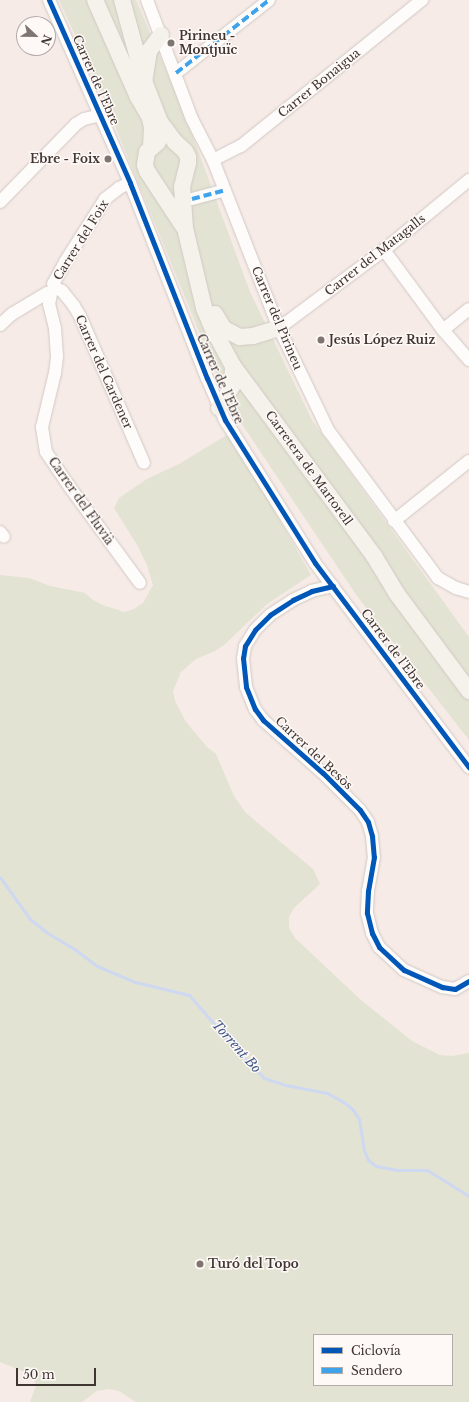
<!DOCTYPE html>
<meta charset="utf-8">
<style>
body{margin:0}
#map{position:relative;width:469px;height:1402px;overflow:hidden;background:#f6ebe6;font-family:"Libre Baskerville",serif}
div>[style]{position:absolute}
[style*='--x']{left:calc(var(--x)*1px);top:calc(var(--y)*1px);width:calc(var(--w)*1px);rotate:calc(var(--a)*1deg)}
.green>*{inset:0;background:#e2e3d2}
.stream>*{height:3px;margin:-1.5px;padding:0 1.5px;transform-origin:1.5px;border-radius:1.5px;background:#ced8f1}
.roads{filter:drop-shadow(0 0 1px #d1c8c4) drop-shadow(0 0 1px #d1c8c4)}
.street>*{height:12px;margin:-6px;padding:0 6px;transform-origin:6px;border-radius:6px;background:#fefcfb}
.secondary>*{height:16px;margin:-8px;padding:0 8px;transform-origin:8px;border-radius:8px;background:#f5f2ec}
.quiet>*{height:4px;margin-top:-2px;transform-origin:0;background:repeating-linear-gradient(90deg,#3fa3eb 0 8px,transparent 0 12px)}
.cycleway>*{height:5px;margin:-2.5px;padding:0 2.5px;transform-origin:2.5px;border-radius:2.5px;background:#0057b8}
.dots>*{width:11px;height:11px;translate:-50% -50%;box-sizing:border-box;border:2px solid #fef9f7;border-radius:50%}
span{translate:-50% -50%;white-space:nowrap;text-align:center;line-height:1.15;-webkit-text-stroke:3px #fef9f7;paint-order:stroke}
.poi-label{font-size:12px;color:#3f3531;font-weight:700}
.left{translate:0 -50%;text-align:left}
.right{translate:-100% -50%;text-align:right}
.street-label{font-size:12px;color:#3f3531}
.water-label{font-size:13px;color:#3e5688;font-style:italic}
.legend{position:absolute;left:313px;top:1334px;width:140px;height:52px;box-sizing:border-box;background:#fef9f7;border:1px solid #b2aba8;margin:0;padding:5px 7px;list-style:none;font-size:12px;color:#3f3531}
.legend li{display:flex;align-items:center;gap:8px;height:20px}
.legend b{width:20px;border:1px solid #b2aba8}
.north{position:absolute;left:16px;top:16px;width:40px;height:40px;box-sizing:border-box;background:#fef9f7;border:1px solid #b2aba8;border-radius:50%;rotate:112deg;font-size:11px;font-weight:700;line-height:16px;text-align:center;color:#3f3531}
.north::after{content:'';display:block;margin:auto;width:14px;height:18px;background:#7f7570;clip-path:polygon(50% 0,100% 100%,50% 72%,0 100%)}
.scale{position:absolute;left:16px;top:1368px;width:80px;height:18px;box-sizing:border-box;border:2px solid #3f3531;border-top:0;padding-left:5px;font-size:12px;line-height:14px;white-space:nowrap;color:#3f3531;-webkit-text-stroke:3px #fef9f7;paint-order:stroke}
</style>
<div id="map">
<div class="green">
<i style="clip-path:polygon(59px 0,136px 0,185px 115px,250px 292px,312px 420px,469px 637px,469px 740px,357px 596px,229px 405px,100px 89px)"></i>
<i style="clip-path:polygon(evenodd,230px 433px,311px 575px,267px 604px,224px 645px,215px 651px,196px 659px,181px 672px,173px 691px,175px 701px,186px 722px,207px 747px,216px 754px,234px 796px,246px 813px,313px 869px,320px 884px,294px 908px,289px 917px,289px 928px,295px 938px,361px 1000px,412px 1041px,440px 1055px,452px 1056px,469px 1053px,469px 1402px,136px 1402px,119px 1391px,109px 1389px,97px 1391px,82px 1402px,30px 1402px,36px 1385px,32px 1375px,0 1362px,0 575px,29px 578px,50px 586px,85px 593px,93px 600px,103px 605px,124px 612px,134px 609px,143px 603px,153px 585px,147px 565px,137px 545px,114px 508px,119px 498px,147px 479px,179px 464px,230px 433px,314px 1335px,452px 1335px,452px 1385px,314px 1385px,314px 1335px)"></i>
</div>
<div class="stream">
<i style="--x:0;--y:877;--w:52;--a:54.5"></i>
<i style="--x:30;--y:919;--w:21;--a:39"></i>
<i style="--x:46;--y:932;--w:31;--a:31"></i>
<i style="--x:73;--y:948;--w:30;--a:37"></i>
<i style="--x:97;--y:966;--w:41;--a:22.8"></i>
<i style="--x:135;--y:982;--w:56;--a:13.5"></i>
<i style="--x:189;--y:995;--w:81;--a:49"></i>
<i style="--x:242;--y:1056;--w:31;--a:45"></i>
<i style="--x:264;--y:1078;--w:23;--a:18"></i>
<i style="--x:286;--y:1085;--w:42;--a:11"></i>
<i style="--x:327;--y:1093;--w:21;--a:29"></i>
<i style="--x:345;--y:1103;--w:11;--a:41"></i>
<i style="--x:353;--y:1110;--w:11;--a:56"></i>
<i style="--x:359;--y:1119;--w:31;--a:81"></i>
<i style="--x:364;--y:1150;--w:11;--a:68"></i>
<i style="--x:368;--y:1160;--w:10;--a:37"></i>
<i style="--x:376;--y:1166;--w:20;--a:11"></i>
<i style="--x:396;--y:1170;--w:31;--a:0"></i>
<i style="--x:427;--y:1170;--w:49;--a:31.8"></i>
</div>
<div class="roads">
<div class="street">
<i style="--x:49;--y:0;--w:200;--a:66.1"></i>
<i style="--x:130;--y:183;--w:210;--a:68.5"></i>
<i style="--x:207;--y:378;--w:46;--a:66.8"></i>
<i style="--x:225;--y:420;--w:169;--a:57.8"></i>
<i style="--x:315;--y:563;--w:256;--a:53"></i>
<i style="--x:147;--y:0;--w:127;--a:69.3"></i>
<i style="--x:192;--y:119;--w:46;--a:62.9"></i>
<i style="--x:213;--y:160;--w:180;--a:68.6"></i>
<i style="--x:279;--y:328;--w:113;--a:64.3"></i>
<i style="--x:328;--y:430;--w:184;--a:53.4"></i>
<i style="--x:438;--y:578;--w:21;--a:29"></i>
<i style="--x:456;--y:588;--w:14;--a:17"></i>
<i style="--x:176;--y:73;--w:118;--a:-38.1"></i>
<i style="--x:213;--y:160;--w:31;--a:-27"></i>
<i style="--x:241;--y:146;--w:233;--a:-38.9"></i>
<i style="--x:192;--y:199;--w:34;--a:-15"></i>
<i style="--x:0;--y:202;--w:109;--a:-45.7"></i>
<i style="--x:76;--y:124;--w:9;--a:-32"></i>
<i style="--x:84;--y:119;--w:17;--a:-13"></i>
<i style="--x:384;--y:250;--w:99;--a:53.6"></i>
<i style="--x:443;--y:330;--w:40;--a:49"></i>
<i style="--x:53;--y:284;--w:25;--a:-61"></i>
<i style="--x:65;--y:262;--w:75;--a:-57.6"></i>
<i style="--x:105;--y:199;--w:18;--a:-38"></i>
<i style="--x:119;--y:188;--w:12;--a:-24"></i>
<i style="--x:56;--y:288;--w:7;--a:27"></i>
<i style="--x:62;--y:291;--w:19;--a:51"></i>
<i style="--x:74;--y:306;--w:12;--a:59"></i>
<i style="--x:80;--y:316;--w:160;--a:66.5"></i>
<i style="--x:51;--y:294;--w:10;--a:101"></i>
<i style="--x:49;--y:304;--w:25;--a:76"></i>
<i style="--x:55;--y:328;--w:29;--a:86"></i>
<i style="--x:57;--y:357;--w:16;--a:97"></i>
<i style="--x:55;--y:373;--w:56;--a:103.5"></i>
<i style="--x:42;--y:427;--w:25;--a:81"></i>
<i style="--x:46;--y:452;--w:41;--a:55.9"></i>
<i style="--x:69;--y:486;--w:120;--a:53.8"></i>
<i style="--x:0;--y:325;--w:16;--a:-43"></i>
<i style="--x:12;--y:314;--w:41;--a:-31"></i>
<i style="--x:279;--y:328;--w:131;--a:-36.6"></i>
<i style="--x:384;--y:250;--w:110;--a:-39.5"></i>
<i style="--x:443;--y:330;--w:33;--a:-39"></i>
<i style="--x:394;--y:521;--w:96;--a:-38.7"></i>
<i style="--x:0;--y:532;--w:6;--a:51"></i>
<i style="--x:333;--y:586;--w:22;--a:167"></i>
<i style="--x:312;--y:591;--w:21;--a:155"></i>
<i style="--x:293;--y:600;--w:27;--a:147"></i>
<i style="--x:270;--y:615;--w:21;--a:135"></i>
<i style="--x:255;--y:630;--w:19;--a:122"></i>
<i style="--x:245;--y:646;--w:12;--a:99"></i>
<i style="--x:243;--y:658;--w:29;--a:84"></i>
<i style="--x:246;--y:687;--w:24;--a:68"></i>
<i style="--x:255;--y:709;--w:14;--a:54"></i>
<i style="--x:263;--y:720;--w:80;--a:41.5"></i>
<i style="--x:323;--y:773;--w:52;--a:45"></i>
<i style="--x:360;--y:810;--w:14;--a:56"></i>
<i style="--x:368;--y:822;--w:15;--a:74"></i>
<i style="--x:372;--y:836;--w:21;--a:85"></i>
<i style="--x:374;--y:857;--w:35;--a:100"></i>
<i style="--x:368;--y:891;--w:22;--a:93"></i>
<i style="--x:367;--y:913;--w:21;--a:76"></i>
<i style="--x:372;--y:933;--w:16;--a:63"></i>
<i style="--x:379;--y:947;--w:34;--a:43"></i>
<i style="--x:404;--y:970;--w:42;--a:24.1"></i>
<i style="--x:442;--y:987;--w:13;--a:9"></i>
<i style="--x:455;--y:989;--w:16;--a:-30"></i>
</div>
<div class="secondary">
<i style="--x:95;--y:0;--w:106;--a:66.1"></i>
<i style="--x:138;--y:97;--w:22;--a:60"></i>
<i style="--x:122;--y:0;--w:80;--a:74.7"></i>
<i style="--x:161;--y:35;--w:20;--a:127"></i>
<i style="--x:149;--y:51;--w:30;--a:99"></i>
<i style="--x:144;--y:81;--w:44;--a:68.7"></i>
<i style="--x:160;--y:122;--w:25;--a:53"></i>
<i style="--x:175;--y:142;--w:13;--a:42"></i>
<i style="--x:185;--y:151;--w:7;--a:63"></i>
<i style="--x:188;--y:157;--w:6;--a:90"></i>
<i style="--x:188;--y:163;--w:25;--a:104"></i>
<i style="--x:182;--y:187;--w:41;--a:85.8"></i>
<i style="--x:185;--y:228;--w:82;--a:76.6"></i>
<i style="--x:204;--y:308;--w:21;--a:67"></i>
<i style="--x:212;--y:327;--w:44;--a:61.7"></i>
<i style="--x:233;--y:366;--w:237;--a:53.4"></i>
<i style="--x:374;--y:556;--w:44;--a:58.8"></i>
<i style="--x:397;--y:594;--w:121;--a:53.4"></i>
<i style="--x:148;--y:109;--w:19;--a:78"></i>
<i style="--x:152;--y:128;--w:19;--a:93"></i>
<i style="--x:158;--y:142;--w:15;--a:138"></i>
<i style="--x:147;--y:152;--w:13;--a:99"></i>
<i style="--x:145;--y:165;--w:6;--a:72"></i>
<i style="--x:147;--y:171;--w:66;--a:56.8"></i>
<i style="--x:215;--y:314;--w:17;--a:59"></i>
<i style="--x:224;--y:329;--w:18;--a:27"></i>
<i style="--x:240;--y:337;--w:13;--a:-4"></i>
<i style="--x:253;--y:336;--w:27;--a:-17"></i>
<i style="--x:219;--y:408;--w:26;--a:-59"></i>
<i style="--x:232;--y:386;--w:20;--a:-87"></i>
</div>
</div>
<div class="quiet">
<i style="--x:176;--y:73;--w:118;--a:-38.1"></i>
<i style="--x:192;--y:199;--w:34;--a:-15"></i>
</div>
<div class="cycleway">
<i style="--x:49;--y:0;--w:200;--a:66.1"></i>
<i style="--x:130;--y:183;--w:210;--a:68.5"></i>
<i style="--x:207;--y:378;--w:46;--a:66.8"></i>
<i style="--x:225;--y:420;--w:169;--a:57.8"></i>
<i style="--x:315;--y:563;--w:256;--a:53"></i>
<i style="--x:333;--y:586;--w:22;--a:167"></i>
<i style="--x:312;--y:591;--w:21;--a:155"></i>
<i style="--x:293;--y:600;--w:27;--a:147"></i>
<i style="--x:270;--y:615;--w:21;--a:135"></i>
<i style="--x:255;--y:630;--w:19;--a:122"></i>
<i style="--x:245;--y:646;--w:12;--a:99"></i>
<i style="--x:243;--y:658;--w:29;--a:84"></i>
<i style="--x:246;--y:687;--w:24;--a:68"></i>
<i style="--x:255;--y:709;--w:14;--a:54"></i>
<i style="--x:263;--y:720;--w:80;--a:41.5"></i>
<i style="--x:323;--y:773;--w:52;--a:45"></i>
<i style="--x:360;--y:810;--w:14;--a:56"></i>
<i style="--x:368;--y:822;--w:15;--a:74"></i>
<i style="--x:372;--y:836;--w:21;--a:85"></i>
<i style="--x:374;--y:857;--w:35;--a:100"></i>
<i style="--x:368;--y:891;--w:22;--a:93"></i>
<i style="--x:367;--y:913;--w:21;--a:76"></i>
<i style="--x:372;--y:933;--w:16;--a:63"></i>
<i style="--x:379;--y:947;--w:34;--a:43"></i>
<i style="--x:404;--y:970;--w:42;--a:24.1"></i>
<i style="--x:442;--y:987;--w:13;--a:9"></i>
<i style="--x:455;--y:989;--w:16;--a:-30"></i>
</div>
<div class="dots">
<i style="left:171px;top:43px;background:#7f7570"></i>
<i style="left:108px;top:159px;background:#7f7570"></i>
<i style="left:321px;top:340px;background:#7f7570"></i>
<i style="left:200px;top:1264px;background:#7f7570"></i>
</div>
<div class="poi-label">
<span class="left" style="left:179px;top:43px">Pirineu -<br>Montjuïc</span>
<span class="right" style="left:100px;top:159px">Ebre - Foix</span>
<span class="left" style="left:329px;top:340px">Jesús López Ruiz</span>
<span class="left" style="left:208px;top:1264px">Turó del Topo</span>
</div>
<div class="street-label">
<span style="left:96px;top:80px;rotate:66deg">Carrer de l'Ebre</span>
<span style="left:319px;top:83px;rotate:-39deg">Carrer Bonaigua</span>
<span style="left:81px;top:240px;rotate:-58deg">Carrer del Foix</span>
<span style="left:375px;top:255px;rotate:-38deg">Carrer del Matagalls</span>
<span style="left:277px;top:318px;rotate:67deg">Carrer del Pirineu</span>
<span style="left:104px;top:372px;rotate:66deg">Carrer del Cardener</span>
<span style="left:220px;top:379px;rotate:66deg">Carrer de l'Ebre</span>
<span style="left:309px;top:468px;rotate:54deg">Carretera de Martorell</span>
<span style="left:81px;top:501px;rotate:55deg">Carrer del Fluvià</span>
<span style="left:393px;top:649px;rotate:53deg">Carrer de l'Ebre</span>
<span style="left:314px;top:753px;rotate:43deg">Carrer del Besòs</span>
</div>
<div class="water-label">
<span style="left:236px;top:1047px;rotate:48deg">Torrent Bo</span>
</div>
<ul class="legend">
<li><b style="height:5px;background:#0057b8"></b>Ciclovía</li>
<li><b style="height:5px;background:#3fa3eb"></b>Sendero</li>
</ul>
<div class="north">N</div>
<div class="scale">50 m</div>
</div>
